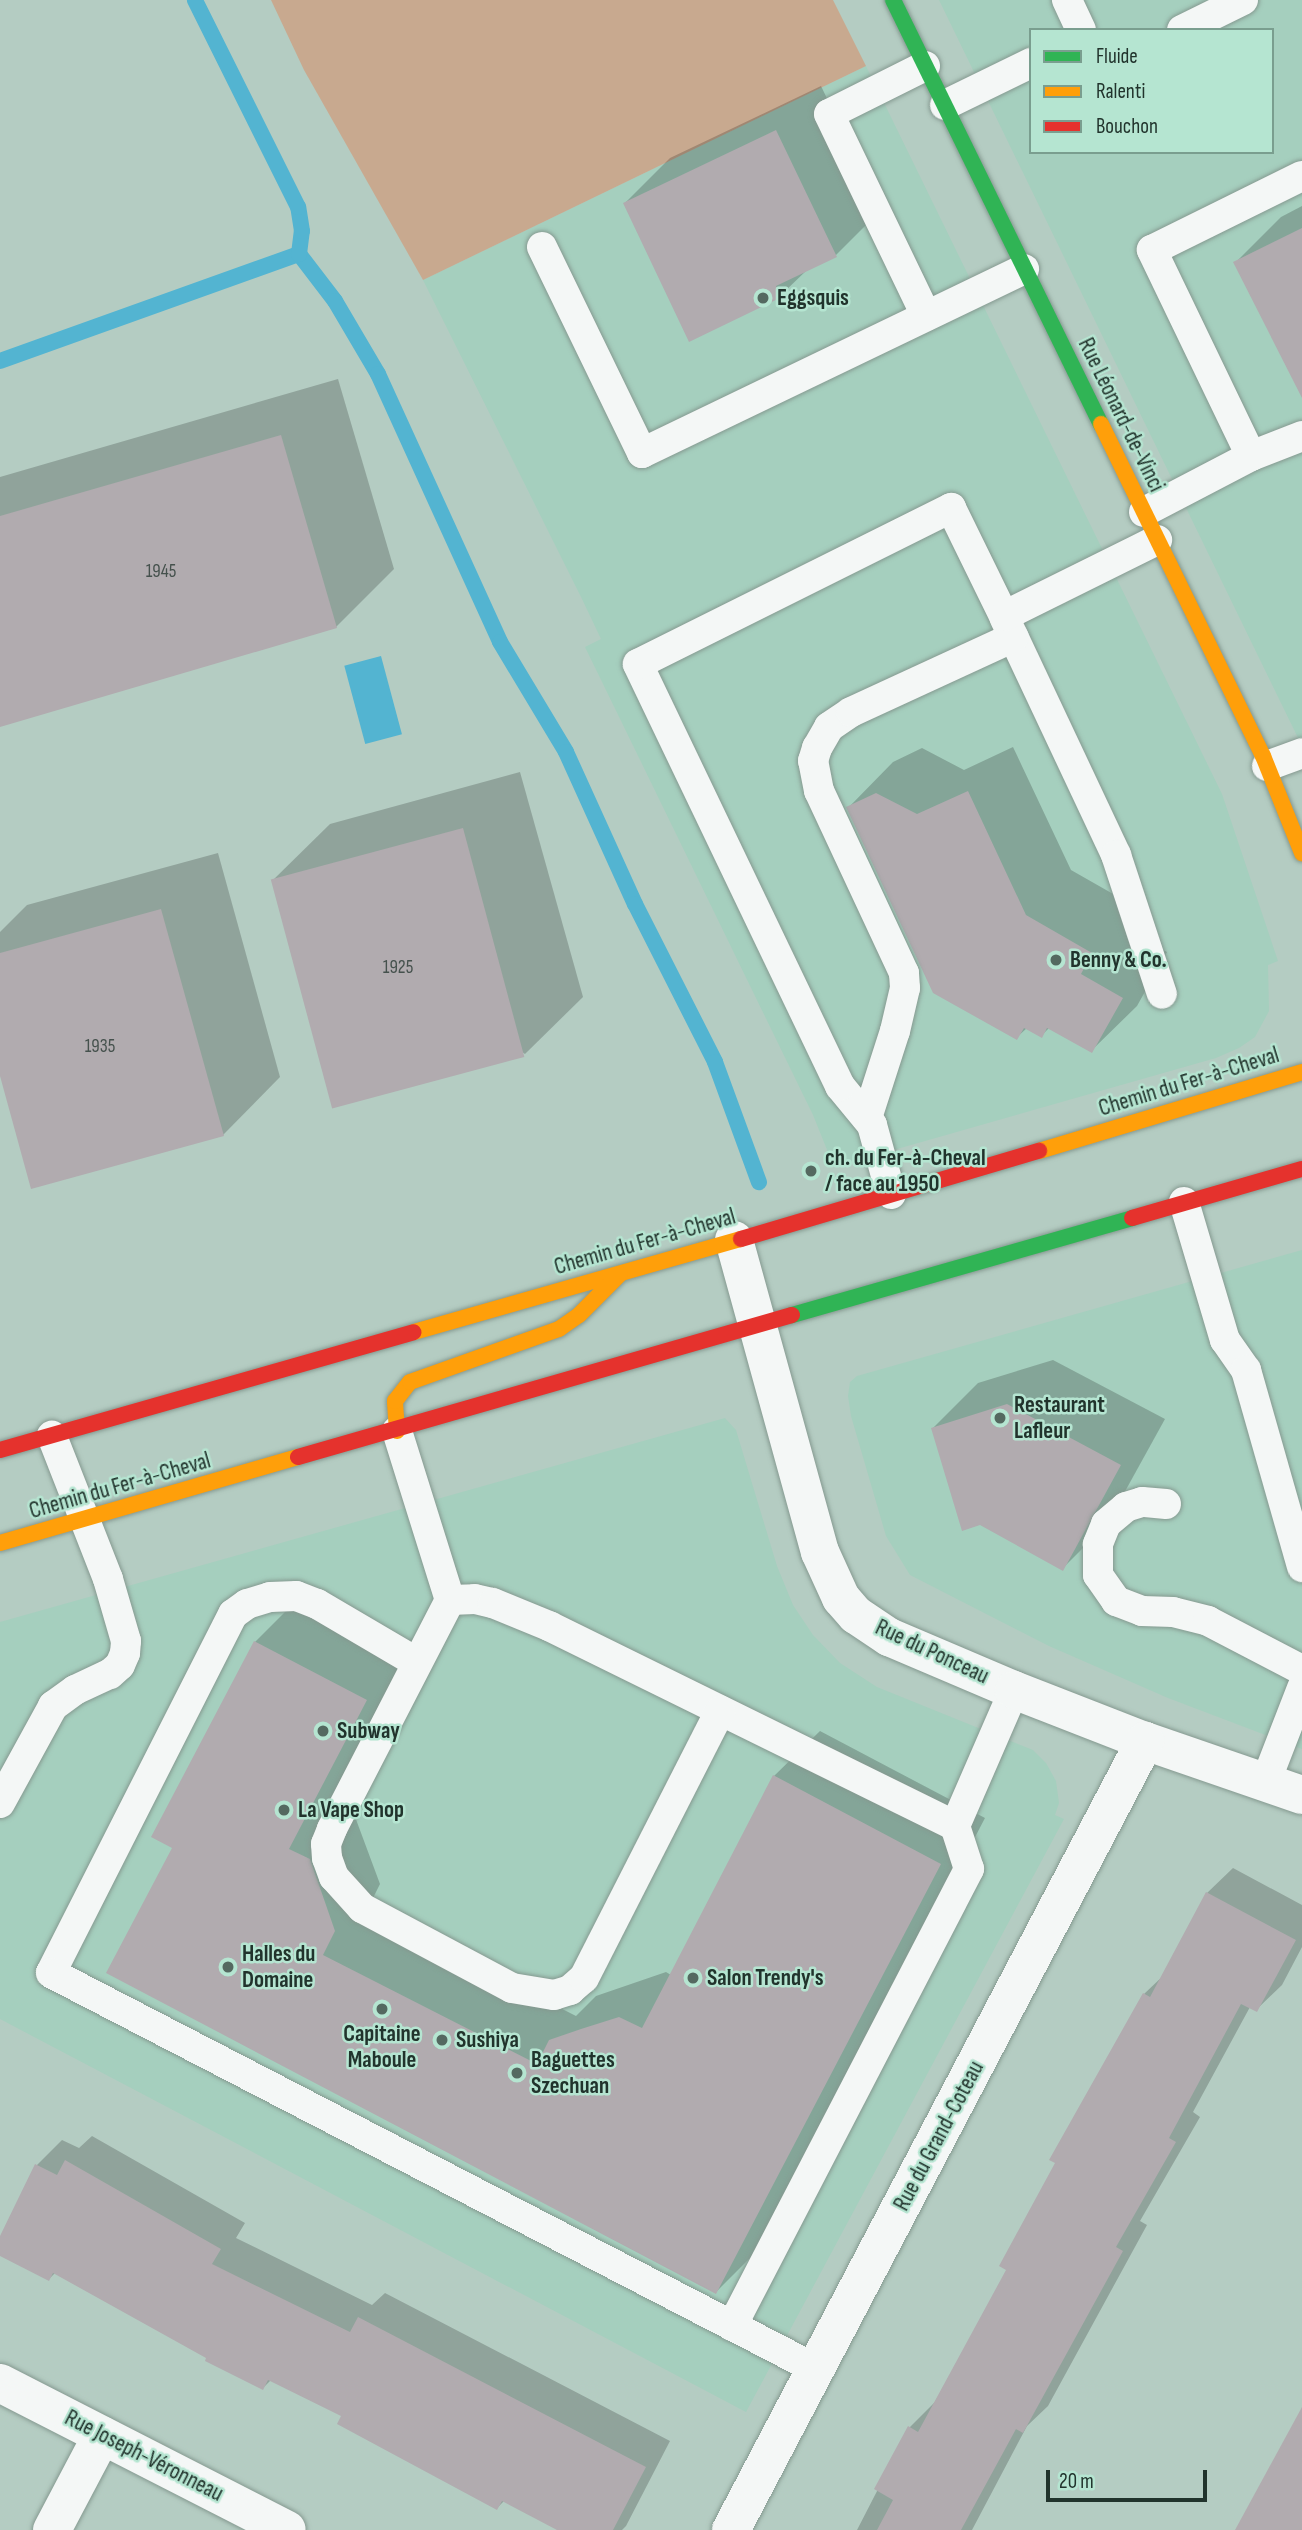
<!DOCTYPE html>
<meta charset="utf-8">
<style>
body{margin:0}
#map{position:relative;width:1302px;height:2530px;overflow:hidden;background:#b4ccc2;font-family:"Sofia Sans Condensed",sans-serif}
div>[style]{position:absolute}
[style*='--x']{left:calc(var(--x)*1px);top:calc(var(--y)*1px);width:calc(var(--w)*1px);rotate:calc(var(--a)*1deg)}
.built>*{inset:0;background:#a5cfbe}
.green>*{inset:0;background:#c8a98f}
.water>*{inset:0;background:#53b4d1;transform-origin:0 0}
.shadow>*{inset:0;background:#0003}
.stream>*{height:16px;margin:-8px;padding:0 8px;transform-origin:8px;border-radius:8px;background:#53b4d1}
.building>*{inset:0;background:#b1abaf;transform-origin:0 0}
.roads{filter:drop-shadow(0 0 2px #859990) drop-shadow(0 0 2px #859990)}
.lane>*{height:30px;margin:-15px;padding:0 15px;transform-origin:15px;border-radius:15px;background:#f4f7f6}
.street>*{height:38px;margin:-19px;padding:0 19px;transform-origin:19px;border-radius:19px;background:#f4f7f6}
.fast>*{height:16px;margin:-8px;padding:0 8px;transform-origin:8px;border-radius:8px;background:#30b455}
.slow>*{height:16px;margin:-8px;padding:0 8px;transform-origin:8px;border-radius:8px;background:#ff9f0a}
.jam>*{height:16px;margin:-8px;padding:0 8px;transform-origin:8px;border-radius:8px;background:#e5322d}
.dots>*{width:19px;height:19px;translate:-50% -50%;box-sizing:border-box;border:4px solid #b5e5d1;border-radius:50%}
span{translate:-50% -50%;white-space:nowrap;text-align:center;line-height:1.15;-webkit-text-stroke:5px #b5e5d1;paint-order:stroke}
.number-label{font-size:19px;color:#45514d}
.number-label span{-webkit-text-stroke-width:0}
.poi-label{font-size:23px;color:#21332c;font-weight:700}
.left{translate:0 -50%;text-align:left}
.street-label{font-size:23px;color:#21332c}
.legend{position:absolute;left:1029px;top:28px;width:245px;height:126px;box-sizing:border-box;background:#b5e5d1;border:2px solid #7a9e8f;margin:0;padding:9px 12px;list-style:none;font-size:21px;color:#21332c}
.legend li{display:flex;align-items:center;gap:14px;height:35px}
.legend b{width:35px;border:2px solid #7a9e8f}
.scale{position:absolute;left:1046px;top:2470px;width:161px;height:32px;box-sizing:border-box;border:4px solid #21332c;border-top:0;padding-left:9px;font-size:21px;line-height:24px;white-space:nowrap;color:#21332c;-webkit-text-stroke:5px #b5e5d1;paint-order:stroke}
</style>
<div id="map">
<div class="built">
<i style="clip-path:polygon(evenodd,939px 0,1302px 0,1302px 746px,1261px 662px,939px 0,1031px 30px,1272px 30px,1272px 152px,1031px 152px,1031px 30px)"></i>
<i style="clip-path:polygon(866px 66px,1222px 794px,1278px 961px,1268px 965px,1269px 1011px,1255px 1037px,1239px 1048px,1216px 1058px,834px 1167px,813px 1115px,585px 647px,601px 639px,582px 599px,423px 280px)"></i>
<i style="clip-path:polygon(1302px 1250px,1302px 1749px,1168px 1698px,1049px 1646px,910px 1575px,886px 1536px,851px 1416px,848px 1396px,850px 1382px,857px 1376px)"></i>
<i style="clip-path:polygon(725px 1418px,736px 1430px,777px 1566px,793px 1605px,813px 1635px,840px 1663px,877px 1687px,1033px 1750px,1046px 1763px,1056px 1781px,1059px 1803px,1055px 1815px,1064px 1819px,746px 2412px,0 2019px,0 1622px)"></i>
</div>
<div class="green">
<i style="clip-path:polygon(271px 0,833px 0,866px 66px,423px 280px,304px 70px)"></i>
</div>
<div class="water">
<i style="left:381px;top:656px;width:81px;height:38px;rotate:75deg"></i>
</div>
<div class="shadow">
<i style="clip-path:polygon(821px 86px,881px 210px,836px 255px,808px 269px,781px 295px,625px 203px,670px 158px)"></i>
<i style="clip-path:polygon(1302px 206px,1302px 329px,1236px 262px,1281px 217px)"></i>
<i style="clip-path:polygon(338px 379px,394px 569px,336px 627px,0 724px,0 477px)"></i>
<i style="clip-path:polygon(1013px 747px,1071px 870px,1136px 907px,1125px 929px,1167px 952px,1137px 1006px,1091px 1051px,1050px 1027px,1041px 1036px,1027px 1028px,1016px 1038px,848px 808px,893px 762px,922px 748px,964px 770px)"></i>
<i style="clip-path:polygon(520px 772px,583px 997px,525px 1054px,272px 881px,330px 824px)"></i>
<i style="clip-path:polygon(218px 853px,280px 1077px,223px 1135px,0 1070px,0 932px,27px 905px)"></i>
<i style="clip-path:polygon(1053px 1360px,1165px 1419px,1107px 1524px,1062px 1569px,933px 1428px,978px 1383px)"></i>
<i style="clip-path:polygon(300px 1597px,411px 1655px,354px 1814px,380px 1884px,367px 1910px,576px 2016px,596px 1996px,666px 1972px,671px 1975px,774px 1776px,820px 1731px,985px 1818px,761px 2247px,716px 2292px,174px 1847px,255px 1642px)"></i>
<i style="clip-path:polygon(1233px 1868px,1302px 1905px,1302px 1947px,1282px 1985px,1256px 2010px,1250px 2007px,1193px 2112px,1200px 2117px,1140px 2221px,1147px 2225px,1048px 2406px,1027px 2426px,972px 2530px,857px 2530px,910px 2427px,935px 2402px,1008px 2269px,1144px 1994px,1164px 1975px,1207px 1893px)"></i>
<i style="clip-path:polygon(92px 2136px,245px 2223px,236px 2238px,372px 2305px,385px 2293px,670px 2441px,626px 2526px,622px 2530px,560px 2530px,504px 2501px,497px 2508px,344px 2415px,271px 2380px,263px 2388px,56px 2272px,49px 2279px,0 2254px,0 2240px,37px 2165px,62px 2140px,79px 2148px)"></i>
</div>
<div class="stream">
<i style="--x:299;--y:254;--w:59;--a:52.5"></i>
<i style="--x:335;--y:301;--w:85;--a:59.5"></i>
<i style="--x:378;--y:374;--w:294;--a:65.5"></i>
<i style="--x:500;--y:642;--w:128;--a:59"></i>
<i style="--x:566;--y:752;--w:167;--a:65.6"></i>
<i style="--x:635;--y:904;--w:177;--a:63.1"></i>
<i style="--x:715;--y:1062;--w:128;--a:69.9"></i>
<i style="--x:0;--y:361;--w:318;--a:-19.7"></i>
<i style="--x:299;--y:254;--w:23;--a:-83"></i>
<i style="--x:302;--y:231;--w:24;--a:-99"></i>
<i style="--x:298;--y:207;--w:231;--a:-116.5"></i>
</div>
<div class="building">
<i style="clip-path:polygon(776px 130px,837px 257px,776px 286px,782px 297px,689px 342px,623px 203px)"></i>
<i style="clip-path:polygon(1302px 228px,1302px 398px,1233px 262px)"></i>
<i style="clip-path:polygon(281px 435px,337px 628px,0 727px,0 516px)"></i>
<i style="clip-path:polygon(968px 791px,1026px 915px,1092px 953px,1081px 974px,1123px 998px,1092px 1053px,1047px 1028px,1042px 1038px,1024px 1028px,1017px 1040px,933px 993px,846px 807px,876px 793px,917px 814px)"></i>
<i style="left:463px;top:828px;width:237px;height:199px;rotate:75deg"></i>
<i style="clip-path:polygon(161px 909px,224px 1136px,31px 1189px,0 1076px,0 953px)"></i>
<i style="clip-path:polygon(1007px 1404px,1121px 1465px,1063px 1571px,980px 1525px,962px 1531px,931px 1428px)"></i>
<i style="clip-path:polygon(254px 1641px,367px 1700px,289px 1849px,310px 1859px,335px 1931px,323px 1955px,537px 2064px,549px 2040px,581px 2029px,619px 2017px,642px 2028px,773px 1775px,941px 1864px,716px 2294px,106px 1973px,172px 1848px,151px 1837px)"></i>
<i style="clip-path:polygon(1206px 1892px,1296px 1940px,1257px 2012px,1241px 2004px,1169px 2138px,1176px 2142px,1116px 2247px,1123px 2251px,1023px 2433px,1016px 2429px,961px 2530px,877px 2530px,893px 2500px,874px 2489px,908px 2426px,918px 2432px,1006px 2270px,999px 2266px,1055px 2163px,1049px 2160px,1143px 1993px,1150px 1997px)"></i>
<i style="clip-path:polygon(65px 2160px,221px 2249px,212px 2264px,350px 2332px,358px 2317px,646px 2467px,613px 2530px,557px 2530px,502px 2501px,497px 2510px,337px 2424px,341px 2416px,268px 2380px,263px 2390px,205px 2361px,206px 2358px,53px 2273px,49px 2281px,0 2256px,0 2236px,35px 2164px,57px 2175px)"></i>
<i style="clip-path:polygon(1302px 2407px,1302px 2530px,1235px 2530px)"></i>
</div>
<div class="roads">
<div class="lane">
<i style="--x:1067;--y:0;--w:33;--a:65"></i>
<i style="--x:1182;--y:30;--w:68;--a:-26.2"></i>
<i style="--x:925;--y:66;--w:107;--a:153.4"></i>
<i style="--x:829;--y:114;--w:224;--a:64.3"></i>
<i style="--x:945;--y:105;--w:96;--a:-26"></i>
<i style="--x:542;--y:247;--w:229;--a:64.1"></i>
<i style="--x:642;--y:453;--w:424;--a:-25.7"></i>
<i style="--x:1251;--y:456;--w:229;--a:-115.7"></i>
<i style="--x:1152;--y:250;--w:167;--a:-26.3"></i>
<i style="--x:1144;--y:512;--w:121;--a:-27.6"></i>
<i style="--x:1251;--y:456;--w:55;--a:-21.4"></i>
<i style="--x:1005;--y:619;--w:261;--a:64.8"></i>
<i style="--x:1116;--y:855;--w:146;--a:71.7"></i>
<i style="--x:1267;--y:766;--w:37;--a:-20"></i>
<i style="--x:867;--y:1118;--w:91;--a:-72.2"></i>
<i style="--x:895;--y:1031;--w:44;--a:-76.9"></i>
<i style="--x:905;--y:988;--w:15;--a:-94"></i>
<i style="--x:904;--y:973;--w:201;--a:-115"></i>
<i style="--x:819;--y:791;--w:31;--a:-101"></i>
<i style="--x:813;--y:761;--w:14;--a:-73"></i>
<i style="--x:817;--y:748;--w:24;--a:-60"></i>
<i style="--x:829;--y:727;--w:27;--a:-34"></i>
<i style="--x:851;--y:712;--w:179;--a:-24.7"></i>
<i style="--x:891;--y:1194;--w:72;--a:-105.4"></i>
<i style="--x:872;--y:1125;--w:50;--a:-129.4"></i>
<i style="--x:840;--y:1086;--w:468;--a:-115.6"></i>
<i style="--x:638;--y:664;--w:350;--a:-26.5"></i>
<i style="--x:951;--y:508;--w:120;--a:63.9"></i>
<i style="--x:1004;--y:616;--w:171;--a:-26.4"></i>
<i style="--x:1184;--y:1202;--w:144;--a:73.5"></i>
<i style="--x:1225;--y:1340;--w:37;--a:55"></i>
<i style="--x:1246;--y:1370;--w:205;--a:74.1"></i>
<i style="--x:397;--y:1431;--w:177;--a:72.6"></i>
<i style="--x:450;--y:1600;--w:25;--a:-2"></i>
<i style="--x:475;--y:1599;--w:18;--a:13"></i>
<i style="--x:493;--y:1603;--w:61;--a:22.3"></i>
<i style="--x:549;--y:1626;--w:453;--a:26.2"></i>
<i style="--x:955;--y:1826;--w:148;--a:-66.5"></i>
<i style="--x:1166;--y:1504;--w:24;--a:-175"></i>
<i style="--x:1142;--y:1502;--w:17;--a:163"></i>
<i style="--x:1126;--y:1507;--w:26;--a:140"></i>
<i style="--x:1106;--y:1524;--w:22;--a:112"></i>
<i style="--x:1098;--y:1544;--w:31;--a:90"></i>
<i style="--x:1098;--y:1575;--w:32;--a:55"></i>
<i style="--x:1116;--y:1601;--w:28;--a:21"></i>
<i style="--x:1142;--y:1611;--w:31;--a:2"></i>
<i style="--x:1173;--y:1612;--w:36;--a:14"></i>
<i style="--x:1208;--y:1621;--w:106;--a:27.5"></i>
<i style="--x:450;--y:1600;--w:258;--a:117.3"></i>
<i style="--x:332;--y:1829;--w:16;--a:112"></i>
<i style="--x:326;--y:1844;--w:14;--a:86"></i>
<i style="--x:327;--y:1858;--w:20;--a:70"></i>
<i style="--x:334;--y:1877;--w:42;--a:47.9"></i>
<i style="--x:362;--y:1908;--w:170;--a:28.1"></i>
<i style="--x:512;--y:1988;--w:43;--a:9.5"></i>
<i style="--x:554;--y:1995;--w:17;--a:-17"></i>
<i style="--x:570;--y:1990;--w:18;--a:-41"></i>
<i style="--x:584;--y:1978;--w:300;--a:-63"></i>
<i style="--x:416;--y:1662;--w:115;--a:-149.6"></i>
<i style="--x:317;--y:1604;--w:22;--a:-159"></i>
<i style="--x:296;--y:1596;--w:26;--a:178"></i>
<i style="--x:270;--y:1597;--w:24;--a:163"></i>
<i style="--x:247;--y:1604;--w:17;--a:144"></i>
<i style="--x:233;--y:1614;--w:402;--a:116.9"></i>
<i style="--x:51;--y:1973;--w:861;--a:27.37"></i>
<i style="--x:1266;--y:1781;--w:100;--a:-68.8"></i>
<i style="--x:0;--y:1803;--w:111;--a:-61.3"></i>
<i style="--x:53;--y:1706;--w:27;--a:-36"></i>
<i style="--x:75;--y:1690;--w:38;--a:-25"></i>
<i style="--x:110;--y:1674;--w:13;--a:-42"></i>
<i style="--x:120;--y:1665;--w:13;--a:-67"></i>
<i style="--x:125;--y:1653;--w:12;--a:-85"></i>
<i style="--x:126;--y:1641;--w:65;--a:-106.2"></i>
<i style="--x:108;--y:1579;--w:154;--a:-111.4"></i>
<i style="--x:732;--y:2326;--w:515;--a:-62.59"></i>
<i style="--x:969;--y:1869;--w:45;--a:-108"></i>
</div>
<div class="street">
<i style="--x:734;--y:1240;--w:324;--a:74.6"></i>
<i style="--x:820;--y:1552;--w:51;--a:65.5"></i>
<i style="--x:841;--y:1598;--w:23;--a:49"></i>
<i style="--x:856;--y:1615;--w:40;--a:34"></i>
<i style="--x:889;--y:1637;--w:136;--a:23"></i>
<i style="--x:1014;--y:1690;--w:141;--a:21.3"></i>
<i style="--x:1145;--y:1741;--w:166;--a:19"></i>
<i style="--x:0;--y:2383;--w:322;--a:27.1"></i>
<i style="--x:52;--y:2530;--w:107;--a:-62.2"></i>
<i style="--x:731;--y:2530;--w:891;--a:-62.31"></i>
</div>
<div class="fast">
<i style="--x:893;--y:0;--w:472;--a:63.9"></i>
<i style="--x:792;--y:1315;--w:354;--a:-15.9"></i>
</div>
<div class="slow">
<i style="--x:1101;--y:424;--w:369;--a:64"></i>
<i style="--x:1263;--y:756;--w:105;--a:68.1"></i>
<i style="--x:1039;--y:1151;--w:275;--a:-16.7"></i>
<i style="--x:414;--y:1332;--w:340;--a:-15.9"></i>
<i style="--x:397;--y:1431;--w:30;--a:-94"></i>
<i style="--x:395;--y:1401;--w:24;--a:-52"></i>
<i style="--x:410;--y:1382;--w:158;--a:-19.6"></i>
<i style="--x:559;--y:1329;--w:24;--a:-35"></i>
<i style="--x:579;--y:1315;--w:58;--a:-45"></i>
<i style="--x:0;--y:1543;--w:310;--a:-16.1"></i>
</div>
<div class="jam">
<i style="--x:1132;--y:1218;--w:177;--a:-16.1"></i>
<i style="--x:741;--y:1239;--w:311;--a:-16.5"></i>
<i style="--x:0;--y:1450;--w:430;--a:-15.9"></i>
<i style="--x:298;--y:1457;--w:514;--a:-16.04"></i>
</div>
</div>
<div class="dots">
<i style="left:763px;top:298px;background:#546960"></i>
<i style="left:1056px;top:960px;background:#546960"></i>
<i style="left:811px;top:1171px;background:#546960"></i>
<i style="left:1000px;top:1418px;background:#546960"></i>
<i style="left:323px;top:1731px;background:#546960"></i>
<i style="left:284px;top:1810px;background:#546960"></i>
<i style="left:228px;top:1967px;background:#546960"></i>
<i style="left:693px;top:1978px;background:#546960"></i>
<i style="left:382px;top:2009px;background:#546960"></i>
<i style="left:442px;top:2040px;background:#546960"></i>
<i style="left:517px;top:2073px;background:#546960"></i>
</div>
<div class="number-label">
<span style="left:161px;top:572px">1945</span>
<span style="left:398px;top:968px">1925</span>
<span style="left:100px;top:1047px">1935</span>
</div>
<div class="poi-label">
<span class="left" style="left:777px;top:298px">Eggsquis</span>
<span class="left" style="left:1070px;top:960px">Benny &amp; Co.</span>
<span class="left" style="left:825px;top:1171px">ch. du Fer-à-Cheval<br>/ face au 1950</span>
<span class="left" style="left:1014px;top:1418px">Restaurant<br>Lafleur</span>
<span class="left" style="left:337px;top:1731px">Subway</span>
<span class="left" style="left:298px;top:1810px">La Vape Shop</span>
<span class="left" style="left:242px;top:1967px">Halles du<br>Domaine</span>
<span class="left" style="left:707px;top:1978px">Salon Trendy's</span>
<span style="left:382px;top:2047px">Capitaine<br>Maboule</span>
<span class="left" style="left:456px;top:2040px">Sushiya</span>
<span class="left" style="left:531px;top:2073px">Baguettes<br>Szechuan</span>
</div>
<div class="street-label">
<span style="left:1121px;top:415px;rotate:64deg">Rue Léonard-de-Vinci</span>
<span style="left:1189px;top:1082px;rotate:-17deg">Chemin du Fer-à-Cheval</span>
<span style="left:645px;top:1242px;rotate:-16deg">Chemin du Fer-à-Cheval</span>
<span style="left:120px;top:1486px;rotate:-16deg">Chemin du Fer-à-Cheval</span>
<span style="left:932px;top:1652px;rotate:25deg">Rue du Ponceau</span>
<span style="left:939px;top:2136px;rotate:-62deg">Rue du Grand-Coteau</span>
<span style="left:144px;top:2456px;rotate:27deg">Rue Joseph-Véronneau</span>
</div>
<ul class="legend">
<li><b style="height:9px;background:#30b455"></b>Fluide</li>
<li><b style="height:9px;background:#ff9f0a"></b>Ralenti</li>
<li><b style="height:9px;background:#e5322d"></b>Bouchon</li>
</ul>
<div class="scale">20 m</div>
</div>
